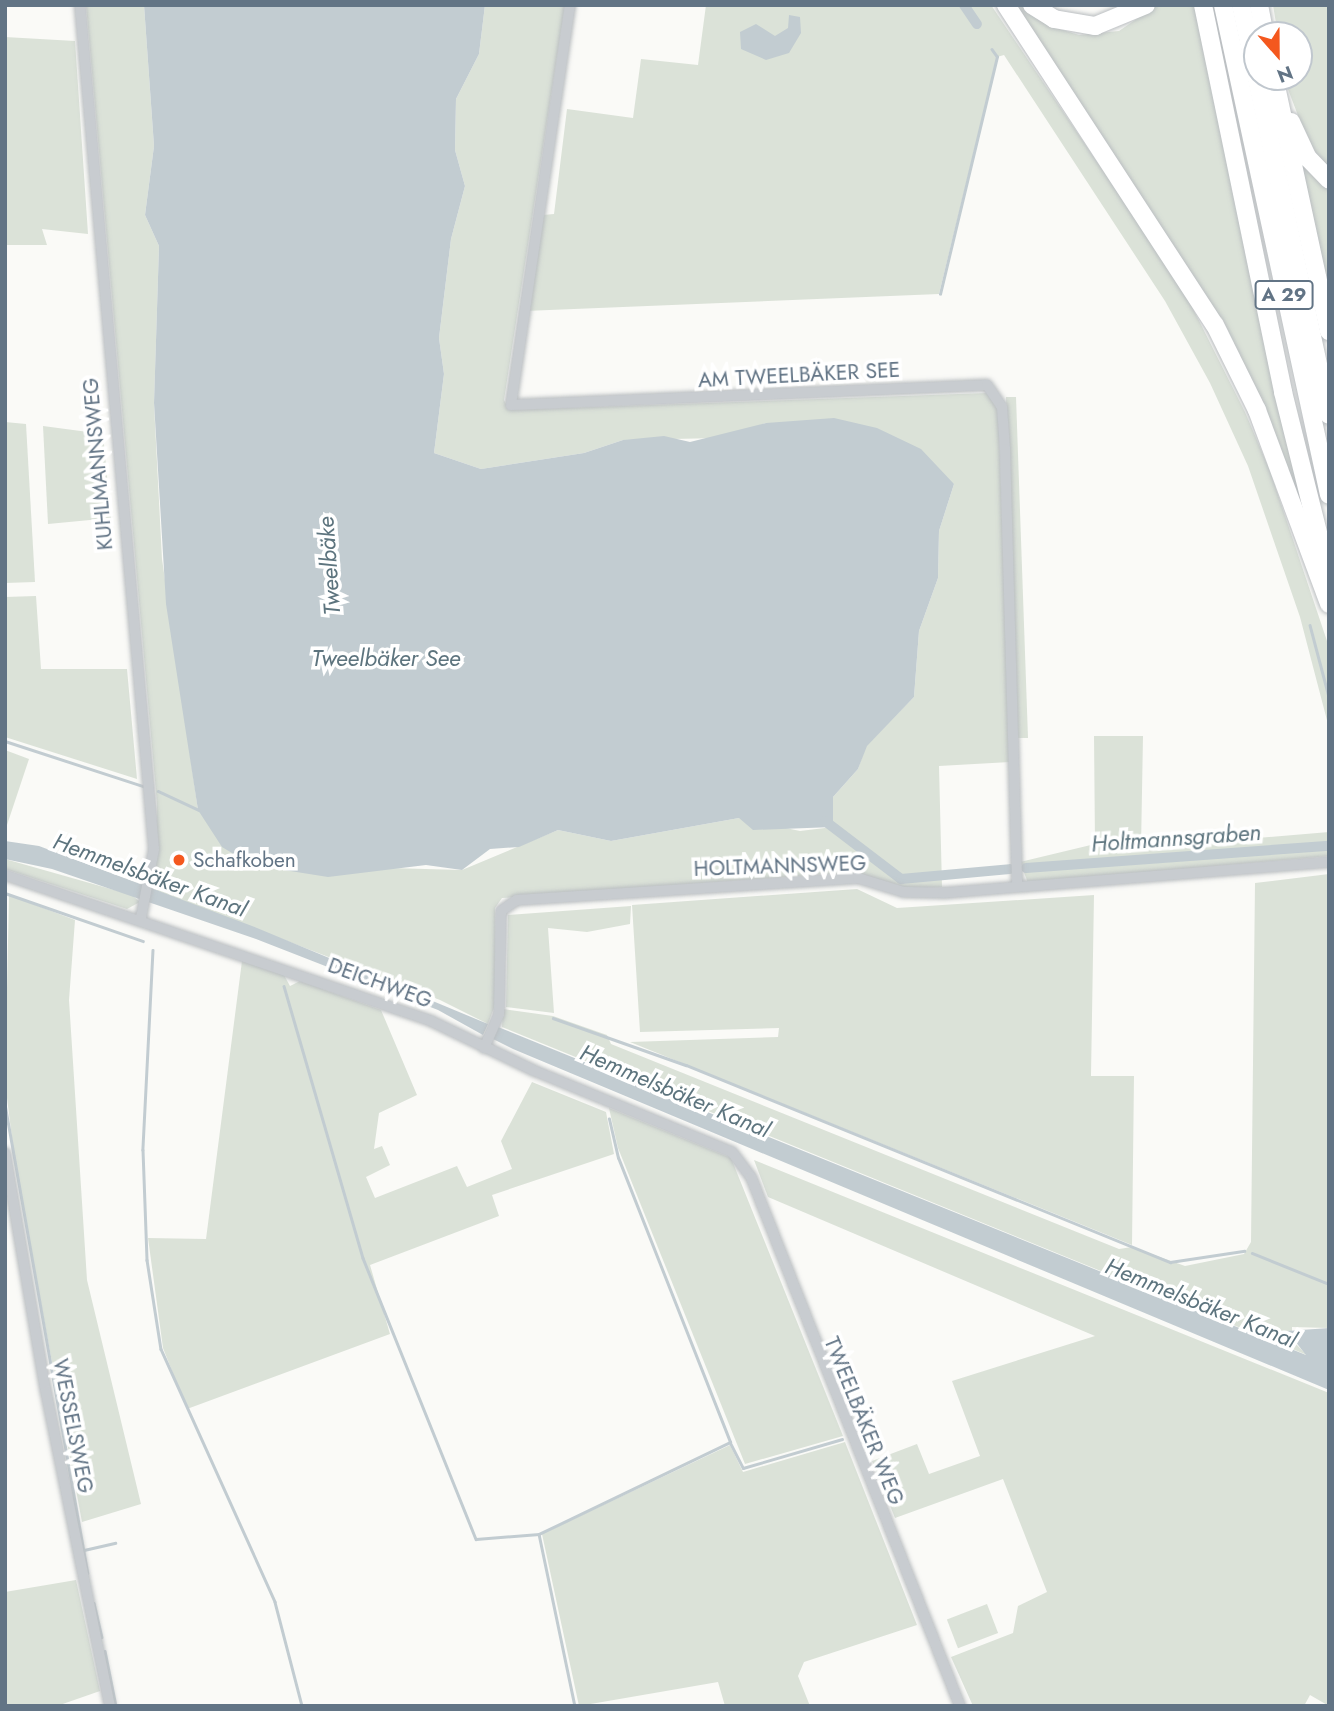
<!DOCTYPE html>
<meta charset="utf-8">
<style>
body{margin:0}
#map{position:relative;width:1334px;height:1711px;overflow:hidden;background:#fafaf7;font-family:Jost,sans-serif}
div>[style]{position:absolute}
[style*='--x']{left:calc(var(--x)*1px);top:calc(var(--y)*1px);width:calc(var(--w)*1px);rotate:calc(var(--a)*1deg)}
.green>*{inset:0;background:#dbe2d8;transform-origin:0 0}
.water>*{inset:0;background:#c2ccd1}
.stream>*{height:2.5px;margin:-1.25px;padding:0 1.25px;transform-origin:1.25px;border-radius:1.25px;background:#c2ccd1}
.canal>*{height:10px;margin:-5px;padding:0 5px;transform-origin:5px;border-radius:5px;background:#c2ccd1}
.roads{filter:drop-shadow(0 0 2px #babec1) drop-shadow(0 0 2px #babec1)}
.minor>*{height:10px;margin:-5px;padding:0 5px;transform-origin:5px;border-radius:5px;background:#c8ccd0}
.motorway>*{height:18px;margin:-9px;padding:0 9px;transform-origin:9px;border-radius:9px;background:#fff}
.dots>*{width:19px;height:19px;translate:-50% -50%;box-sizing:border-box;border:4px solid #fff;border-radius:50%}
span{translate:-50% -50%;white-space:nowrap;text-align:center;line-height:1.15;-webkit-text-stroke:7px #fff;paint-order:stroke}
.shield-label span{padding:2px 5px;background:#fff;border:2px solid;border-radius:5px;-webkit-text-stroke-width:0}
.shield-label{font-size:19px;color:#627485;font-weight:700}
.street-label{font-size:21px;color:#627485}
.poi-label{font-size:21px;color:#627485}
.left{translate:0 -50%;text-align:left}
.water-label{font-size:23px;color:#5d747e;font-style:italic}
.frame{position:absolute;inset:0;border:7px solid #627485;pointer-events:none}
.north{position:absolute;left:1243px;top:21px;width:70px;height:70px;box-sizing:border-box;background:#fff;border:2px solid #c0c7ce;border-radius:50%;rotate:159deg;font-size:19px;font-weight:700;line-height:28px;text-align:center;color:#627485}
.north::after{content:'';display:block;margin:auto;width:24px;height:32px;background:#f4581e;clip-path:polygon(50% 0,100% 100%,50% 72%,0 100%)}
</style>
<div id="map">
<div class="green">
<i style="clip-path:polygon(86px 5px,144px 5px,154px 146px,145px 215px,159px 246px,154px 404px,162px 559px,198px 810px,389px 868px,462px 870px,558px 830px,611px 841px,739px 818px,800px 831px,833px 827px,833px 797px,858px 769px,866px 746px,914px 697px,919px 631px,938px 578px,939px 531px,954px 484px,766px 423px,721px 438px,623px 440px,584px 453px,481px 469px,434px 453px,444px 374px,439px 338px,451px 239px,465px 186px,455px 150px,456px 99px,479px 54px,485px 5px,565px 5px,504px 400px,509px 410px,987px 393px,998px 400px,1010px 762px,939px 766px,942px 887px,907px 889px,861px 875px,825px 874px,502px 898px,495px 908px,495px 1005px,488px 1024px,440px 1000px,155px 890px,157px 803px)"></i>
<i style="clip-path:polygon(706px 5px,991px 5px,1183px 289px,1245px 412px,1270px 471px,1329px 647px,1329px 728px,1300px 617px,1248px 466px,1210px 383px,1165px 301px,1004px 55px,997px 57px,939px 294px,525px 311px,543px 215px,554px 214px,567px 109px,633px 118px,641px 59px,698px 65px)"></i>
<i style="clip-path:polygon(1012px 5px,1023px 5px,1047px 25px,1079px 35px,1119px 31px,1157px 5px,1195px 5px,1306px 522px,1224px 331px,1189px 269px)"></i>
<i style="clip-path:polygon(1273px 5px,1329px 5px,1329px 168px,1310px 147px,1286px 84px,1285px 77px,1299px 77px,1299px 35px,1278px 35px)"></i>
<i style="clip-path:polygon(5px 37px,75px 41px,88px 234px,42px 229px,47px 245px,5px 245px)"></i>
<i style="clip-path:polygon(1297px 153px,1329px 184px,1329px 303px)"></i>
<i style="clip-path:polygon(1006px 397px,1016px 397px,1028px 738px,1016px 738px)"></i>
<i style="clip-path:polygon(5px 422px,26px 424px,35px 582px,5px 583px)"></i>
<i style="clip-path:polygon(43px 426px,103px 434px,111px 518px,48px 524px)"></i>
<i style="clip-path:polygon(36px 596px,41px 669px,127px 669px,137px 779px,5px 737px,5px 597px)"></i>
<i style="clip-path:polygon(1094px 736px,1143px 736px,1141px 848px,1329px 832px,1329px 856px,1028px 883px,1020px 862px,1095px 844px)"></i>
<i style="clip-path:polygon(5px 750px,29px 759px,5px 831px)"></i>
<i style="clip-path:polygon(5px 859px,132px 895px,140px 902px,127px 909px,5px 869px)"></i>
<i style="clip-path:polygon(1329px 874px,1329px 1328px,1292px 1327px,1292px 1340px,1307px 1355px,502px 1027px,503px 1009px,553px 1016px,607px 1035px,611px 1044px,1119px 1249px,1132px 1247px,1185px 1266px,1244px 1254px,1251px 1242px,1255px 883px)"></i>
<i style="clip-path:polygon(857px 889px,897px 908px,1094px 895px,1091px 1076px,1134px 1076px,1132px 1245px,630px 1042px,778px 1037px,779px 1028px,640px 1032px,632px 905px)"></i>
<i style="clip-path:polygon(9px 895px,75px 920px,69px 1000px,87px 1280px,141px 1504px,82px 1522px,16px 1170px,5px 1082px)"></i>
<i style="clip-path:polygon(631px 906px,630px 924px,587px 932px,548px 928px,554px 1013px,506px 1007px,508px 915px)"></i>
<i style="clip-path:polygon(242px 961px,284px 975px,290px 986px,300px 981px,381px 1010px,417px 1095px,379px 1113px,374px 1149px,382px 1146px,390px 1165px,366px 1177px,375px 1198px,457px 1166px,467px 1187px,512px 1169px,501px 1141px,532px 1082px,606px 1112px,614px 1154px,492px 1195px,499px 1216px,370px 1265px,390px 1334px,187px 1409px,163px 1348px,148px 1238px,206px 1239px)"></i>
<i style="clip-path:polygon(609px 1108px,731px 1158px,843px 1436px,745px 1464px,618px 1148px)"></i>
<i style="clip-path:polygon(754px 1160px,1329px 1393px,1329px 1706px,1310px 1695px,1304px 1706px,973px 1706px,951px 1657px,1013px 1633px,1018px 1606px,1047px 1592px,1003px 1479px,895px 1518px,872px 1461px,917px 1444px,929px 1474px,980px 1456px,952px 1381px,1095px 1336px,768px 1197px)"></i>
<i style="clip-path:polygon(845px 1442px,917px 1625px,804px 1662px,798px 1676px,810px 1706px,725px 1706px,718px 1682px,579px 1706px,542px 1534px,730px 1445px,743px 1472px)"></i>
<i style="clip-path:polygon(76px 1580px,100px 1691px,57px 1706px,5px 1706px,5px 1592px)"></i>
<i style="left:987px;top:1604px;width:31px;height:43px;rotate:69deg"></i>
</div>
<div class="water">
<i style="clip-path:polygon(144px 5px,485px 5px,479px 54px,456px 99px,455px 150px,465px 186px,451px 239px,439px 338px,444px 374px,434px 453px,481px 469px,584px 453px,623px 440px,664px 436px,690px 442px,766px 423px,834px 418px,877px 428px,921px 449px,954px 484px,939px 531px,938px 578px,919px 631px,914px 697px,867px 746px,858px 769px,833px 797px,833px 827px,753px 830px,739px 818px,611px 841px,558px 830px,519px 847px,490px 849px,462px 870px,426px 865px,328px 877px,252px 865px,222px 847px,198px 810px,166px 604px,154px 403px,159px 246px,145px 215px,154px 146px)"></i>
<i style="clip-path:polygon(789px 15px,800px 17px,801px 33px,789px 53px,766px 60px,741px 49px,740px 32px,756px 24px,775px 36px,788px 28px)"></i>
<i style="clip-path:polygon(5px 841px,39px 846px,257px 928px,488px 1024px,483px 1035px,438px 1010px,256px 939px,52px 869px,5px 859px)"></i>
<i style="clip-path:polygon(498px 1027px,1306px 1355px,1287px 1331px,1329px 1328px,1329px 1390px,513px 1049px,493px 1039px)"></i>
</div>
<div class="stream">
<i style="--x:940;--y:294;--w:244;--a:-76.5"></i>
<i style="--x:997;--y:57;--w:9;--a:-126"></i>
<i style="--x:1310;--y:625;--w:74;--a:75.2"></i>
<i style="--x:5;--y:741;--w:145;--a:18.1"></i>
<i style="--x:158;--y:791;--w:45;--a:24.9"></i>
<i style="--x:5;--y:893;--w:146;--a:19.2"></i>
<i style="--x:153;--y:950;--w:200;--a:92.9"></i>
<i style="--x:143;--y:1150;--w:110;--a:87.9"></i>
<i style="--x:147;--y:1260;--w:90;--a:81.1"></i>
<i style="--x:161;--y:1349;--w:277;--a:65.7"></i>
<i style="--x:275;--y:1602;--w:107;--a:75.4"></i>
<i style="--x:284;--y:986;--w:283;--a:73.8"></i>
<i style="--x:363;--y:1258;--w:303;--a:68.1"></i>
<i style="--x:476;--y:1539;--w:63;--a:-4.5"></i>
<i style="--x:539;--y:1534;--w:212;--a:-25.7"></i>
<i style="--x:730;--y:1442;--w:305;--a:-111.5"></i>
<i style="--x:618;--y:1158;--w:40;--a:-103"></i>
<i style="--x:553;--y:1018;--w:141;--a:19.5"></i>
<i style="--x:686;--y:1065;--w:523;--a:22.15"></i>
<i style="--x:1170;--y:1262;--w:75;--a:-8.5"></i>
<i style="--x:5;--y:1104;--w:476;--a:80"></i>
<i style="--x:1252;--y:1253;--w:83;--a:21.9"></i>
<i style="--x:730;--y:1442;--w:29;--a:63"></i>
<i style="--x:743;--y:1468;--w:103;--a:-16.3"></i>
<i style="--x:539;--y:1534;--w:176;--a:78.2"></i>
<i style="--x:84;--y:1550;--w:32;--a:-13"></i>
<i style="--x:94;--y:1603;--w:35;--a:77"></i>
<i style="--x:105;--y:1651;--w:56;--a:78.7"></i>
</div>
<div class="canal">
<i style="--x:964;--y:5;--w:23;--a:56"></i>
<i style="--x:825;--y:821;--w:96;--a:37.3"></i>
<i style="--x:901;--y:879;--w:109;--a:-5.2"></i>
<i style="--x:1026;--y:868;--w:304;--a:-4.2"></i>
</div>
<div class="roads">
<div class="minor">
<i style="--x:80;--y:5;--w:847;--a:84.99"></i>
<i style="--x:154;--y:849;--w:70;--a:100.7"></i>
<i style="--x:570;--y:5;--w:404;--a:98.4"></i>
<i style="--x:511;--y:405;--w:476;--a:-2.4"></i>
<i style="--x:987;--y:385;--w:27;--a:56"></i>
<i style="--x:1002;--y:407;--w:42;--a:85.9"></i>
<i style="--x:1005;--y:449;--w:438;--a:88.4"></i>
<i style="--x:5;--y:875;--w:450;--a:18.9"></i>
<i style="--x:431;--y:1021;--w:115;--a:25.7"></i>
<i style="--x:535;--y:1071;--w:213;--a:22.4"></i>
<i style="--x:732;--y:1152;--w:31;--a:53"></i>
<i style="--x:751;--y:1177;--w:569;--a:68.44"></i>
<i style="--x:484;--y:1048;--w:37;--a:-66"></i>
<i style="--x:499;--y:1014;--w:103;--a:-88.9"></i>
<i style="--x:501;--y:911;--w:19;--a:-35"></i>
<i style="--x:517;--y:900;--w:342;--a:-3.7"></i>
<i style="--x:858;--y:878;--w:48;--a:16.9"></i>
<i style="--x:904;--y:892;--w:39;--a:1"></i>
<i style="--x:943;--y:893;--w:387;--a:-4.6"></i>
<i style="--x:5;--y:1153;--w:242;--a:80.3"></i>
<i style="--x:46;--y:1392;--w:320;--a:78.5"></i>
</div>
<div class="motorway">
<i style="--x:1006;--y:5;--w:382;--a:56.9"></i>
<i style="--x:1215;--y:325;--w:95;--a:63.7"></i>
<i style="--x:1257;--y:410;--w:207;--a:69.6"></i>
<i style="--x:1032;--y:5;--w:26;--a:32"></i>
<i style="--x:1054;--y:19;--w:42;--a:9.7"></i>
<i style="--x:1095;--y:26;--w:55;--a:-22.4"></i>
<i style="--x:1203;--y:5;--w:395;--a:78.3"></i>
<i style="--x:1283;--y:392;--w:187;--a:76"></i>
<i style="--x:1223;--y:5;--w:501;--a:77.79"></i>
<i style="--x:1241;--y:5;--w:419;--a:77.9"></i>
<i style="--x:1259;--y:5;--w:31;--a:79"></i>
<i style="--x:1274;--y:77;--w:260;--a:77.8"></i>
<i style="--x:1291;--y:122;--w:40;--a:65"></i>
<i style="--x:1308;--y:158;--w:30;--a:46"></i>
</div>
</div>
<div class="dots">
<i style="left:179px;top:860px;background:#f4581e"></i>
</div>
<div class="shield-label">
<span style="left:1284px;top:295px">A 29</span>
</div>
<div class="street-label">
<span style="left:799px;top:375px;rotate:-3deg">AM TWEELBÄKER SEE</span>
<span style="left:98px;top:464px;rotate:-95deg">KUHLMANNSWEG</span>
<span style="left:780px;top:866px;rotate:-2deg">HOLTMANNSWEG</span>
<span style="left:380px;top:983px;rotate:20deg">DEICHWEG</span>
<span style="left:864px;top:1421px;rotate:68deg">TWEELBÄKER WEG</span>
<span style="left:73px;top:1426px;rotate:79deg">WESSELSWEG</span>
</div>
<div class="poi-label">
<span class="left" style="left:193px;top:860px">Schafkoben</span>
</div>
<div class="water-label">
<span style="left:329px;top:566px;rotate:-94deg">Tweelbäke</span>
<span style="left:386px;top:658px">Tweelbäker See</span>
<span style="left:1176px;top:838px;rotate:-4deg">Holtmannsgraben</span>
<span style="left:150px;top:875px;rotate:20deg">Hemmelsbäker Kanal</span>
<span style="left:675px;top:1091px;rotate:23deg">Hemmelsbäker Kanal</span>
<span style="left:1201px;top:1303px;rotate:22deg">Hemmelsbäker Kanal</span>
</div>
<div class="frame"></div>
<div class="north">N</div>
</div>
